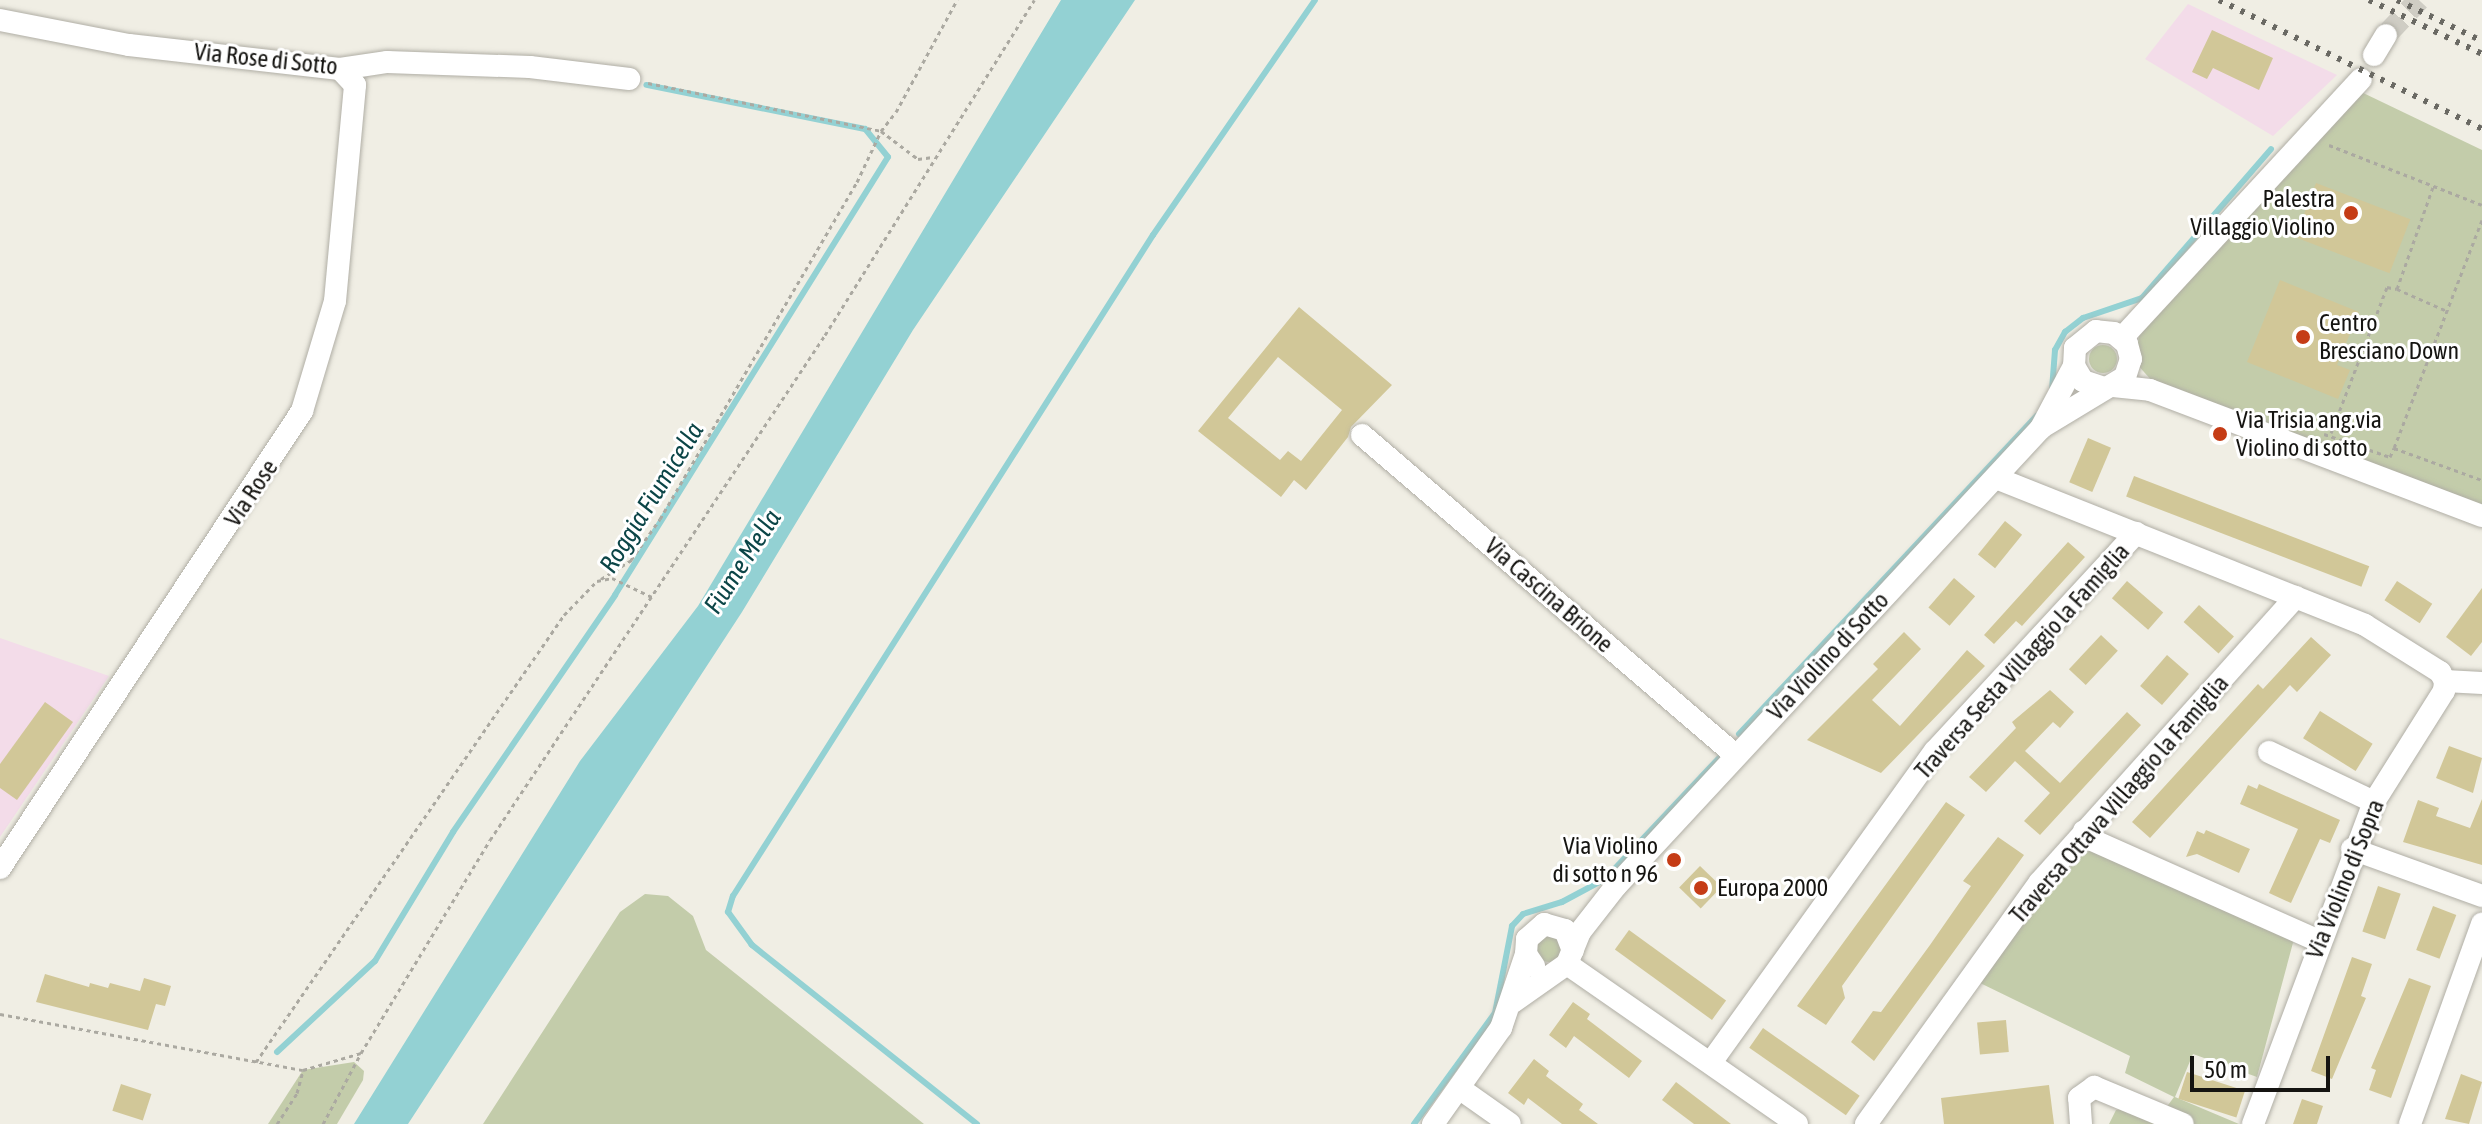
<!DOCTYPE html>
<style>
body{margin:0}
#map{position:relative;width:2482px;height:1124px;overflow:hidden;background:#f0eee4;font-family:"Asap Condensed",sans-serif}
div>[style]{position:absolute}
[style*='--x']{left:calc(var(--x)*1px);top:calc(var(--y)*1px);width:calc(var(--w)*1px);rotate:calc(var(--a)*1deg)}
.industrial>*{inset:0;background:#f3dce9}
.green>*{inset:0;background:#c3ccaa}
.round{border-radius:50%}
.water>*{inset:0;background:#93d1d3}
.stream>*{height:6px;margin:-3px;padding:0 3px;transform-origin:3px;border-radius:3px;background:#93d1d3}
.building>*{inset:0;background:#d1c798;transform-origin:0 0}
.minor-tunnel>*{height:22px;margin-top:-11px;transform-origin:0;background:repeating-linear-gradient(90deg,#cfcdc4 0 22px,transparent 0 33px)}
.path>*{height:3px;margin-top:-1.5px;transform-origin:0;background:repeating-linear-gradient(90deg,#aba9a1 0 4px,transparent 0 8px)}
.roads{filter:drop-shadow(0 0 2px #b0aea5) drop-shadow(0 0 2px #b0aea5)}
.minor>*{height:22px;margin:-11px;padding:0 11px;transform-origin:11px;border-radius:11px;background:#fff}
.rail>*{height:6px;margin-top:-3px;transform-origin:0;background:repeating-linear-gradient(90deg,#6a6963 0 4px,transparent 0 12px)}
.dots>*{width:22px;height:22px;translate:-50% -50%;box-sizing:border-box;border:4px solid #fff;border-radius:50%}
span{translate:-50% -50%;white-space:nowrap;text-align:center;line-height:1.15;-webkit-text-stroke:6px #fff;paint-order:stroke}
.street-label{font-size:24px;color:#151411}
.poi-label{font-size:24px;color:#151411}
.right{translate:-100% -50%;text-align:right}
.left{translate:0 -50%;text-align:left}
.water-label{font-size:26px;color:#0b4547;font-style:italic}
.scale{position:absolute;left:2190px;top:1056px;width:140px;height:36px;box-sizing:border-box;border:4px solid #151411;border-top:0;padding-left:10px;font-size:24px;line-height:28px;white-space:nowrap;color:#151411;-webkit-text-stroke:6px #fff;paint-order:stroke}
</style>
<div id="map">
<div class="industrial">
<i style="clip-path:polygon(2188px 4px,2337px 75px,2273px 136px,2145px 59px)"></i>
<i style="clip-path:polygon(0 638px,109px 676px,0 837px)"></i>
</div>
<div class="green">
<i style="clip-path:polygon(2357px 90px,2482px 150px,2482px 508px,2153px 382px,2135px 362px,2140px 330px)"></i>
<i class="round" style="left:2089px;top:345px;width:28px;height:28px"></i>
<i style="clip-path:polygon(2084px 841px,2294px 939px,2257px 1077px,2193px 1054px,2175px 1097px,2239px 1124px,2109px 1124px,2116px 1110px,2126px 1108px,2160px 1116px,2174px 1097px,2125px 1073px,2130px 1056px,1978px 982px)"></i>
<i style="clip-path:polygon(645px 894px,668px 896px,693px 916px,706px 950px,924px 1124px,483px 1124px,620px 912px)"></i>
<i class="round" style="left:1536px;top:936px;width:26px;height:26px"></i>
<i style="clip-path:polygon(354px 1062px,364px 1071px,363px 1080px,337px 1124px,268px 1124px,303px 1070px)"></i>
</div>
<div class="water">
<i style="clip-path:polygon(1061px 0,1135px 0,913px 330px,742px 612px,408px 1124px,354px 1124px,580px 761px,698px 606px)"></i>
</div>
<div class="stream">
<i style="--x:2052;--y:390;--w:40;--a:-85.7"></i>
<i style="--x:2055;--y:350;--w:21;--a:-61"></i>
<i style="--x:2065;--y:332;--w:23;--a:-38"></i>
<i style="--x:2083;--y:318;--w:62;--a:-18.7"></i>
<i style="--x:2142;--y:298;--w:197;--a:-49.1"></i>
<i style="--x:1739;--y:734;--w:436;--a:-46.9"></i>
<i style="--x:277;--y:1052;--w:134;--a:-42.9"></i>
<i style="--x:375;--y:961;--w:151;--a:-58.8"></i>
<i style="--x:453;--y:832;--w:287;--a:-55.6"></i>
<i style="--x:615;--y:595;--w:516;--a:-58.07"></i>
<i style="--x:888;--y:157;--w:36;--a:-129"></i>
<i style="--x:865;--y:129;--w:223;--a:-168.6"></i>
<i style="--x:977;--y:1124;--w:288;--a:-141.5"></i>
<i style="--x:752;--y:945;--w:41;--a:-126"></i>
<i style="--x:728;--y:912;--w:17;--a:-73"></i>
<i style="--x:733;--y:896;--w:783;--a:-57.57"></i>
<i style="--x:1153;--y:235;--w:285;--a:-55.4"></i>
<i style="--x:1414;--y:1124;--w:137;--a:-53.9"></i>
<i style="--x:1495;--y:1013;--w:89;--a:-78.9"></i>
<i style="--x:1512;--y:926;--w:16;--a:-47"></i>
<i style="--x:1523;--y:914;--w:41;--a:-17.1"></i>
<i style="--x:1562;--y:902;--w:49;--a:-28.1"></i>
<i style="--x:1605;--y:879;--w:166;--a:-46.7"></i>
</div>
<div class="building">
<i style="clip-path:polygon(2212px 30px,2273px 58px,2259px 90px,2213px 68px,2207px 79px,2192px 72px)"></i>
<i style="left:2316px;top:183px;width:101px;height:58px;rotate:21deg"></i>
<i style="clip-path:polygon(2280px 280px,2359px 312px,2337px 365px,2350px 370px,2338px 399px,2247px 362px)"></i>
<i style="clip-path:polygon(evenodd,1299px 307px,1392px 385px,1351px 427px,1348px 437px,1306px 490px,1294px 480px,1281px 497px,1198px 431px,1299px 307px,1278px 357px,1342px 410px,1301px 461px,1288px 451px,1280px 460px,1228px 418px,1278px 357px)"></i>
<i style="left:2088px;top:438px;width:25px;height:48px;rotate:23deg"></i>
<i style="left:2134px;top:476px;width:252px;height:22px;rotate:21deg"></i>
<i style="left:2005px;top:521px;width:22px;height:43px;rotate:39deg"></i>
<i style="clip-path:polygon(2068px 542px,2085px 557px,2022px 626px,2016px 621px,1994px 644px,1984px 635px)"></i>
<i style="left:1954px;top:578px;width:28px;height:39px;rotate:41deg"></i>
<i style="left:2127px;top:581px;width:48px;height:23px;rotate:41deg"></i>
<i style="left:2397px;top:581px;width:42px;height:23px;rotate:33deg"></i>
<i style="clip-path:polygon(2482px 588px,2482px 642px,2471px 656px,2446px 637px)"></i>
<i style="left:2199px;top:605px;width:47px;height:23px;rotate:42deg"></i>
<i style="clip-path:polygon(1904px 632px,1921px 649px,1872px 700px,1900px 726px,1967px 650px,1985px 666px,1881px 773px,1807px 740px,1878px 669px,1873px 664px)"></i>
<i style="left:2101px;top:635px;width:23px;height:47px;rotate:43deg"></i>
<i style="clip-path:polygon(2311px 637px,2331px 655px,2297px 692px,2290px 685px,2150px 838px,2132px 822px,2258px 684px,2263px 689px)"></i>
<i style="left:2167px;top:655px;width:29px;height:41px;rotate:41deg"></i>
<i style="clip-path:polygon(2050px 690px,2074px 712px,2060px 728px,2053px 722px,2025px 751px,2060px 783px,2127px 712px,2141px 725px,2040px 835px,2024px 821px,2050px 793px,2015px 761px,1986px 792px,1969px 777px,2016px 728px,2012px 722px)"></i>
<i style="clip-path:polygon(45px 702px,73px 722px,17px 800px,0 788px,0 764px)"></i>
<i style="left:2320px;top:711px;width:62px;height:32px;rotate:32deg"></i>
<i style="clip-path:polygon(2449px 746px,2482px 758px,2473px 793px,2436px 778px)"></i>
<i style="clip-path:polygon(2259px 784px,2340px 820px,2330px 843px,2320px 839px,2291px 903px,2269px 893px,2298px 829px,2240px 804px,2248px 785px,2257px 789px)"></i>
<i style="clip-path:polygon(2482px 799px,2482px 865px,2403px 842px,2418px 800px,2439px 808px,2436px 816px,2470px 828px)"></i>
<i style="clip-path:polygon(1946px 802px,1965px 815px,1842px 986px,1845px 998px,1826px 1025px,1797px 1006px)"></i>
<i style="clip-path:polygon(2206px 830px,2250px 849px,2239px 873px,2197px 854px,2186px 857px,2197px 831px,2204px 834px)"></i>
<i style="clip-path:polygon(1998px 837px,2024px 855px,1874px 1061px,1851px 1042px,1873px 1011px,1881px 1012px,1930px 945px,1971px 886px,1963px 881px)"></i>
<i style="left:1700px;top:866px;width:30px;height:30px;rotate:44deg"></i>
<i style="left:2378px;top:886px;width:24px;height:48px;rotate:19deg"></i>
<i style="left:2433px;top:906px;width:25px;height:47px;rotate:21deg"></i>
<i style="left:1629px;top:930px;width:120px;height:24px;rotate:36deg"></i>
<i style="clip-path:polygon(2352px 957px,2372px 964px,2361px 996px,2366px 998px,2332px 1079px,2311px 1071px)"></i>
<i style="clip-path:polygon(45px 974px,89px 987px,90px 983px,108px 988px,110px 983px,140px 991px,144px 978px,171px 986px,165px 1006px,156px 1004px,148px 1030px,36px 1002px)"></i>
<i style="clip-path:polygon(2409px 978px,2431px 986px,2391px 1098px,2369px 1090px,2376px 1070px,2371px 1068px)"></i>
<i style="clip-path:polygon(1573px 1002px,1590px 1014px,1587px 1019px,1642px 1061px,1629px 1078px,1574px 1036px,1566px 1048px,1549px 1035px)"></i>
<i style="left:2006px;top:1020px;width:32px;height:29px;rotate:85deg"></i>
<i style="left:1763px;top:1028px;width:118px;height:24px;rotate:35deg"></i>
<i style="clip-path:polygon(1534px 1059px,1549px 1071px,1546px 1076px,1583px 1104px,1579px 1110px,1598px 1124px,1562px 1124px,1528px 1098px,1524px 1105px,1508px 1093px)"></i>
<i style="left:2187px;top:1072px;width:61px;height:28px;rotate:18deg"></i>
<i style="clip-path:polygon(2461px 1074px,2482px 1082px,2469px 1124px,2445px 1119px)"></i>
<i style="clip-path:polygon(1676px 1082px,1731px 1124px,1694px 1124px,1662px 1100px)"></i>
<i style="left:121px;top:1084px;width:32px;height:28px;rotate:18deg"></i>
<i style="clip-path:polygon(2049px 1085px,2054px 1124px,1944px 1124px,1941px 1098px)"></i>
<i style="clip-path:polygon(2302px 1099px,2323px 1106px,2317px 1124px,2293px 1124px)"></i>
</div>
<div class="minor-tunnel">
<i style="--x:2386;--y:35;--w:48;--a:-46.7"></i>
</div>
<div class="path">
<i style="--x:648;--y:83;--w:238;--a:11.6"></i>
<i style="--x:881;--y:131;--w:24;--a:-52"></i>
<i style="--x:896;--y:112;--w:128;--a:-61.4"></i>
<i style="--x:2329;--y:145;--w:164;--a:21.4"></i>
<i style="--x:2482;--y:220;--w:244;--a:111.1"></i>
<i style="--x:2394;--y:448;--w:94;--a:20"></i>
<i style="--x:2397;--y:289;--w:55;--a:23.7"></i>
<i style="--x:2331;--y:433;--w:156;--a:-69"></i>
<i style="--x:2387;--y:287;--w:10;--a:11"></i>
<i style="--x:2397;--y:289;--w:108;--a:-70.6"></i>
<i style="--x:2324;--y:434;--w:70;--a:19.2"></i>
<i style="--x:2390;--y:457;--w:10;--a:-66"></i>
<i style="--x:601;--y:579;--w:36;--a:-32"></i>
<i style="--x:631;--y:560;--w:50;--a:-54.7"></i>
<i style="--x:660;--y:519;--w:390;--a:-59.7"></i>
<i style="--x:857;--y:182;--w:56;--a:-64.8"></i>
<i style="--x:881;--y:131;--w:46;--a:37.1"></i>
<i style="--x:918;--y:159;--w:15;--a:-8"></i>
<i style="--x:0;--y:1014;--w:308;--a:10.5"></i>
<i style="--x:256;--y:1062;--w:543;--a:-55.43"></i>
<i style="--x:564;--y:615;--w:47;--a:-45.9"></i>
<i style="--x:597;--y:581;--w:15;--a:-11"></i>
<i style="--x:612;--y:578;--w:44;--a:25.4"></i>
<i style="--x:277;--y:1124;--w:37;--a:-57"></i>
<i style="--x:297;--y:1093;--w:24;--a:-75"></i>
<i style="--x:303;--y:1070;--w:60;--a:-16.3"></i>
<i style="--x:361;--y:1053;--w:249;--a:-58.8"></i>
<i style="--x:490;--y:840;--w:606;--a:-56.44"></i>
<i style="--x:825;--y:335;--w:395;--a:-58"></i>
<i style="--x:323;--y:1124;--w:81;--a:-61.8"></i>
</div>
<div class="roads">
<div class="minor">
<i style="--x:0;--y:20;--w:131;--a:11"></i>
<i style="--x:129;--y:45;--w:212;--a:6.5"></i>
<i style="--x:340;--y:69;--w:48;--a:-8.5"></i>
<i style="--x:387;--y:62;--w:143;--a:2"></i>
<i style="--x:530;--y:67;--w:100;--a:6.9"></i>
<i style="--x:2374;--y:55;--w:23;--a:-59"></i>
<i style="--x:2122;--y:338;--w:352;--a:-47.3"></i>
<i style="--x:2113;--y:386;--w:37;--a:6"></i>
<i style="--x:2150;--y:390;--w:355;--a:20.8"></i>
<i style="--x:2042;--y:427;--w:97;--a:-31.1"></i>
<i style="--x:2125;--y:377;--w:19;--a:-72"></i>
<i style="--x:2131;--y:359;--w:16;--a:-105"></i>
<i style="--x:2127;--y:344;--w:17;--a:-140"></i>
<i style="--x:2114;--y:333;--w:18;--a:-174"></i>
<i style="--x:2096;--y:331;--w:27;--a:141"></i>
<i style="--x:2075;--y:348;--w:18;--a:93"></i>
<i style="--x:2074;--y:366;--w:17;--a:59"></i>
<i style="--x:2083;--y:381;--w:23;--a:18"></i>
<i style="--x:1362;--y:435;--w:492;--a:40.6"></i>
<i style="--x:1996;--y:478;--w:397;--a:21.7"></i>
<i style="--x:2365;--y:625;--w:89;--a:32.1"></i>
<i style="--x:2440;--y:672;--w:10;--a:61"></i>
<i style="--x:2269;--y:752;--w:116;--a:25.5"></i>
<i style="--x:2084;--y:831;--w:12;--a:48"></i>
<i style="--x:2092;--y:840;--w:248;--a:24"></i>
<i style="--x:2352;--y:849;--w:138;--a:19.9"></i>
<i style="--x:0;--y:868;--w:548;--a:-56.54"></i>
<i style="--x:302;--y:411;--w:115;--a:-73.3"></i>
<i style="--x:335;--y:301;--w:217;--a:-84.7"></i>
<i style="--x:355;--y:85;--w:22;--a:-133"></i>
<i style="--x:1567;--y:964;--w:280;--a:34.8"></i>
<i style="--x:1534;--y:966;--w:14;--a:-124"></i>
<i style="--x:1526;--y:954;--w:15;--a:-86"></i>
<i style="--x:1527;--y:939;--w:23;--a:-41"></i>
<i style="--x:1544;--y:924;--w:22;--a:16"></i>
<i style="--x:1565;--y:930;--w:22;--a:69"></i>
<i style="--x:1513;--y:1002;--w:66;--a:-35.1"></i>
<i style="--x:1567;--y:964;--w:35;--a:-68"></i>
<i style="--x:1580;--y:932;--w:58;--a:-52"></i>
<i style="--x:1616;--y:886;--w:625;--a:-47.14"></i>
<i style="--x:2041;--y:428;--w:70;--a:-62"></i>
<i style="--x:1712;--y:1061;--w:382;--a:-54.3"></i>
<i style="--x:1935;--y:751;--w:297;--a:-47.3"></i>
<i style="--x:1459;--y:1088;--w:62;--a:35.2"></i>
<i style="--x:1433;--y:1124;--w:118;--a:-54.7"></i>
<i style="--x:1501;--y:1028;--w:78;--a:-71.3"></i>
<i style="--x:1866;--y:1124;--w:298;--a:-54.3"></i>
<i style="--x:2040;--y:882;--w:383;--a:-48.1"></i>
<i style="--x:2081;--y:1124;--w:26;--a:-94"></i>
<i style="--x:2079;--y:1098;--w:19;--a:-36"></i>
<i style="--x:2094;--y:1087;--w:96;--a:22.6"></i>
<i style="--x:2253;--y:1124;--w:344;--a:-69.4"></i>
<i style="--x:2374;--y:802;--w:131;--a:-57.8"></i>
<i style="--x:2444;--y:691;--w:10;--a:-84"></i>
<i style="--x:2445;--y:681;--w:37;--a:3"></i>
<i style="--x:2410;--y:1124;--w:213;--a:-70.2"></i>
</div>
</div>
<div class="rail">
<i style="--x:2219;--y:0;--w:293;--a:26.1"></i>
<i style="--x:2369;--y:0;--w:125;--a:25.5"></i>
<i style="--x:2397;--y:0;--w:94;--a:25.8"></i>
</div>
<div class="dots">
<i style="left:2351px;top:213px;background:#c53c16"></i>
<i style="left:2303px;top:337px;background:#c53c16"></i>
<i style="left:2220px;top:434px;background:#c53c16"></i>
<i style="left:1674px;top:860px;background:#c53c16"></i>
<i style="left:1701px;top:888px;background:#c53c16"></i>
</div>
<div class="street-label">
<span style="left:266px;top:59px;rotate:6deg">Via Rose di Sotto</span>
<span style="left:251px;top:493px;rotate:-56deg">Via Rose</span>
<span style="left:1549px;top:595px;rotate:41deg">Via Cascina Brione</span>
<span style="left:1828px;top:656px;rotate:-47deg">Via Violino di Sotto</span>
<span style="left:2022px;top:661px;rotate:-48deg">Traversa Sesta Villaggio la Famiglia</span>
<span style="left:2119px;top:799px;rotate:-49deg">Traversa Ottava Villaggio la Famiglia</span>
<span style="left:2345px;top:879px;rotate:-68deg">Via Violino di Sopra</span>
</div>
<div class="poi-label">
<span class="right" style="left:2335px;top:213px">Palestra<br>Villaggio Violino</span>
<span class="left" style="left:2319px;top:337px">Centro<br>Bresciano Down</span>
<span class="left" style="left:2236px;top:434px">Via Trisia ang.via<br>Violino di sotto</span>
<span class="right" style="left:1658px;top:860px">Via Violino<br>di sotto n 96</span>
<span class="left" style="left:1717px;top:888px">Europa 2000</span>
</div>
<div class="water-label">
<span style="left:652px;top:498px;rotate:-58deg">Roggia Fiumicella</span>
<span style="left:743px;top:562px;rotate:-57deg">Fiume Mella</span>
</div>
<div class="scale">50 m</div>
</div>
